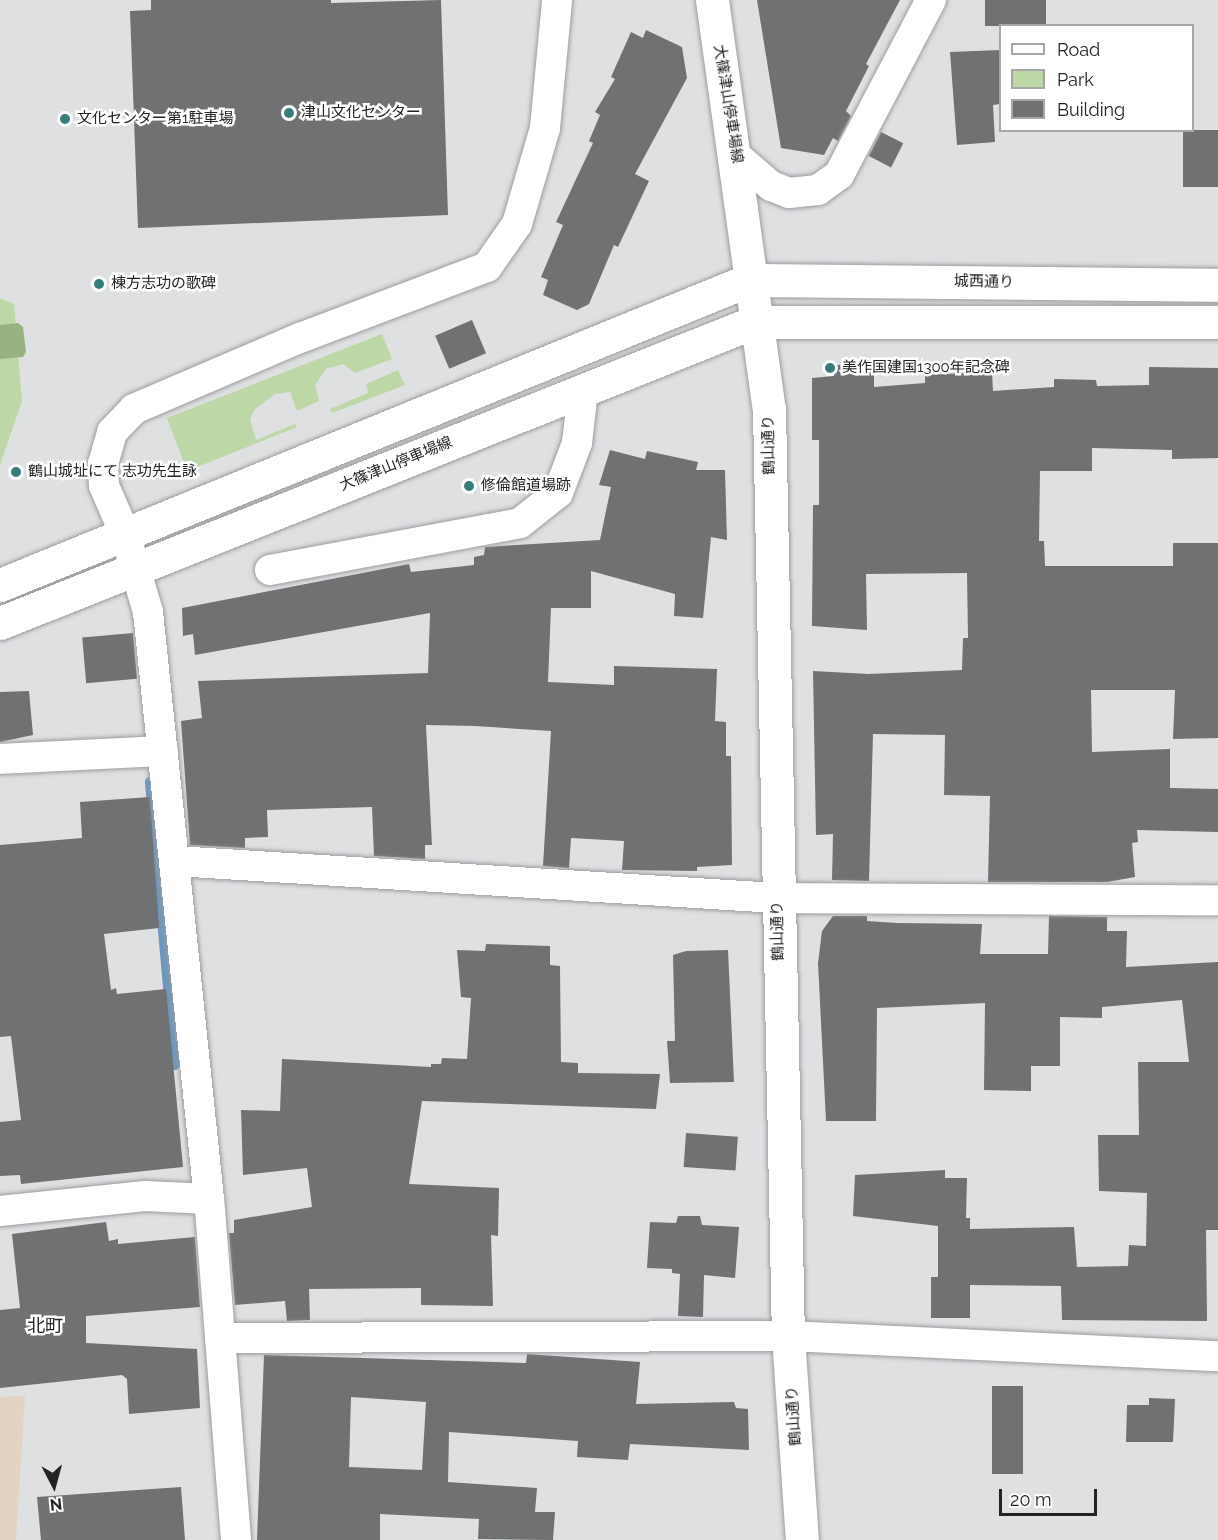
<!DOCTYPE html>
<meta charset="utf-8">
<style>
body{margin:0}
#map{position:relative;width:1218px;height:1540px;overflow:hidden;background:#dee0e2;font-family:Raleway,"Noto Sans JP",sans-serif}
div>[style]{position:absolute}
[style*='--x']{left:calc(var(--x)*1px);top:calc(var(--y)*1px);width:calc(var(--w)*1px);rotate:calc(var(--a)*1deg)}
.education>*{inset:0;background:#e3d3c1}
.green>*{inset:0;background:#bed7a7}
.forest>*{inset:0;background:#98b381}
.stream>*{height:10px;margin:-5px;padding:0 5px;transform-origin:5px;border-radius:5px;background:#6c97be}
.building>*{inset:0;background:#707173;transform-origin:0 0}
.roads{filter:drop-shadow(0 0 2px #9c9d9f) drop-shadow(0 0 2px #9c9d9f)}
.street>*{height:30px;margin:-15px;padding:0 15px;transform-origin:15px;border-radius:15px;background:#fff}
.secondary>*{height:33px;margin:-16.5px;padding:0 16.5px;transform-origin:16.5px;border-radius:16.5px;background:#fff}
.dots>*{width:16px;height:16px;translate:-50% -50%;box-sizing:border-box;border:3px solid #fff;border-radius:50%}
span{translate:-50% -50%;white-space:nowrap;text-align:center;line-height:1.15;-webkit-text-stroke:5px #fff;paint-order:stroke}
.street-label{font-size:15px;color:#222324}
.poi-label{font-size:15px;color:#222324}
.left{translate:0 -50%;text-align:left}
.quarter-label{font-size:18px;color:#222324}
.legend{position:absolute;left:999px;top:24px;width:195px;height:108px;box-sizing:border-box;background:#fff;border:2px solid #a7a7a7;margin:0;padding:8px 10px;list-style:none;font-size:18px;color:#222324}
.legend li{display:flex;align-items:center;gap:12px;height:30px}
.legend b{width:30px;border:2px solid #a7a7a7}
.north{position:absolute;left:24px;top:1456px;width:60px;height:60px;-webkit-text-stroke:4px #fff;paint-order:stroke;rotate:174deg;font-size:16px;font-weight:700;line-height:24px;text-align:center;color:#222324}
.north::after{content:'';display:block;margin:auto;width:21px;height:27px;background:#222324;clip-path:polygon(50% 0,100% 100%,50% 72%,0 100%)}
.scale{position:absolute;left:999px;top:1489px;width:98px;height:27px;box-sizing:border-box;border:3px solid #222324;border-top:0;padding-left:8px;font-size:18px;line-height:21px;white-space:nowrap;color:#222324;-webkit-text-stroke:4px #fff;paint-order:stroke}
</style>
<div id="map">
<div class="education">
<i style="clip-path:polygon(25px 1396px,16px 1540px,0 1540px,0 1397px)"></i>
</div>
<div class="green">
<i style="clip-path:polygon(0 298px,14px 304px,22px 401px,0 465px)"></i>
<i style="clip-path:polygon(382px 334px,392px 359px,355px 373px,343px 364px,326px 369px,315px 385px,319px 401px,297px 411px,290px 392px,275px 394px,254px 410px,250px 419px,256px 440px,295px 424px,297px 427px,187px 471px,167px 418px)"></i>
<i style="clip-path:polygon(398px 370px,405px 385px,332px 413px,330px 409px,368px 393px,366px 384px)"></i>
</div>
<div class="forest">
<i style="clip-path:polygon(18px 323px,23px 327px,26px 352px,23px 357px,0 359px,0 325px)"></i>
</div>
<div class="stream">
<i style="--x:150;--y:782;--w:284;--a:85"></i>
</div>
<div class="building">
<i style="clip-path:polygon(151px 0,331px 0,331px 3px,441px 0,448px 215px,138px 228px,130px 11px,151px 10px)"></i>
<i style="clip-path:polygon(757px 0,900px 0,866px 64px,869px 66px,846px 111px,851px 116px,838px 141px,833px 138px,824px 155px,781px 148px)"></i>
<i style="left:985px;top:0;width:61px;height:26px"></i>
<i style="clip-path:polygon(646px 30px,682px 47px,687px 78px,635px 174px,649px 181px,618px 247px,614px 245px,589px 304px,577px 310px,543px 295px,548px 280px,541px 277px,563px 225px,556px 222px,593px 143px,589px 141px,600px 115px,595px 112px,615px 79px,611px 77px,631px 32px,643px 38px)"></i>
<i style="clip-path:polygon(1000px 50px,1000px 104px,993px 105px,995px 142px,957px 145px,950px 52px)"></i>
<i style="left:1183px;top:130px;width:35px;height:57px"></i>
<i style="left:881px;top:132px;width:25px;height:27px;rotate:27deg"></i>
<i style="left:472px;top:320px;width:36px;height:40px;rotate:67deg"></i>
<i style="clip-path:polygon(874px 364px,874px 387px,925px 383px,925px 375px,992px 372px,993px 391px,1054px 387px,1054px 379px,1096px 380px,1097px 386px,1149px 385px,1149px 367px,1218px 368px,1218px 458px,1172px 459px,1172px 450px,1092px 448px,1092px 471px,1040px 471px,1039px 541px,1044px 541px,1045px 566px,1173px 566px,1173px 543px,1218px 543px,1218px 738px,1173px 739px,1175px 690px,1091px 690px,1092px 752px,1170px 749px,1170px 788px,1218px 789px,1218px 832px,1137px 830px,1138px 842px,1132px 843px,1135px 877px,1107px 882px,988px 882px,990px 796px,944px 795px,945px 735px,873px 734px,869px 881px,832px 880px,833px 834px,816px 835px,813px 671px,868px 674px,962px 670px,963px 638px,968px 638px,967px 573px,866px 574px,867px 630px,812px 626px,813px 505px,819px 505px,819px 440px,812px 440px,812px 378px,834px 376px,834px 365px)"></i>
<i style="clip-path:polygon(610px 450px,645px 459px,647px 451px,698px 462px,696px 470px,725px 470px,727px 540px,711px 537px,703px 618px,674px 616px,675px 594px,591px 571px,591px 608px,551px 608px,548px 682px,614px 685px,614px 666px,717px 669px,715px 721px,726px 722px,726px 756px,731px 756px,732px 865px,697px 867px,697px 871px,622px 870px,624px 841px,571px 838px,569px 868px,543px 866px,551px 731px,475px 726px,426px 725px,432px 845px,425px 845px,425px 859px,374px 856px,372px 807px,267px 810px,268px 837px,245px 838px,245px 848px,190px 845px,181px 721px,202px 718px,198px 681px,428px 673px,430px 613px,195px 655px,193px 634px,183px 636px,182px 608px,409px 564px,411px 572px,474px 565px,474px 557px,484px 555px,485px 547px,600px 540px,611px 487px,599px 485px)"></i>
<i style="left:133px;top:633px;width:46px;height:51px;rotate:85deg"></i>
<i style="clip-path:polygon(29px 691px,33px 735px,0 742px,0 692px)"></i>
<i style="clip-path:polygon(150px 797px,159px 928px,104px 934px,111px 990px,116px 988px,117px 994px,166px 989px,183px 1167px,21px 1184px,20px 1175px,0 1176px,0 1122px,21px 1120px,11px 1036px,0 1037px,0 845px,82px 838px,80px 802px)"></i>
<i style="clip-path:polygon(833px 916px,867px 916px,867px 921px,897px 923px,982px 924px,980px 954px,1048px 954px,1049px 916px,1107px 917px,1107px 931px,1127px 931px,1126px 967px,1218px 962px,1218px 1230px,1206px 1230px,1207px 1321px,1062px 1320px,1061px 1286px,970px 1285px,970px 1318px,931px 1318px,931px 1277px,938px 1277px,938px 1226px,853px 1216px,855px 1175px,945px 1170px,945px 1178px,967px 1178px,966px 1218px,970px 1218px,970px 1229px,1074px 1227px,1077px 1267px,1128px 1266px,1129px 1245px,1146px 1246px,1147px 1193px,1099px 1191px,1098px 1135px,1139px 1135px,1138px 1062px,1189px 1062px,1182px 1000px,1102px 1007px,1102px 1018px,1060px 1017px,1060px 1066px,1031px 1066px,1031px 1091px,984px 1090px,985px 1003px,877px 1008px,876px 1121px,826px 1121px,818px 963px,822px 931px)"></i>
<i style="clip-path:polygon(486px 944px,550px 946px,550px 965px,560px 966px,561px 1062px,578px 1063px,578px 1073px,660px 1074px,656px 1109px,422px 1101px,409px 1184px,499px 1188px,498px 1236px,491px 1235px,493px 1306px,421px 1305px,421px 1288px,309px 1289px,310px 1320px,287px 1321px,285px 1301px,235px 1305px,229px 1233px,234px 1233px,234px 1220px,312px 1207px,307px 1168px,243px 1175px,241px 1110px,280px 1111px,282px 1059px,431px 1067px,431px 1064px,441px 1064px,442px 1058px,467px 1059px,471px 998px,461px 997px,457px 950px,485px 951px)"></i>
<i style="clip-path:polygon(728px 950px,734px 1082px,670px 1083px,667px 1041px,675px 1041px,673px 955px,686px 951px)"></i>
<i style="left:686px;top:1133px;width:52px;height:34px;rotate:4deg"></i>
<i style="clip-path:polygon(678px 1216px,700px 1216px,702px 1225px,739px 1227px,735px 1278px,704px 1275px,703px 1317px,678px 1316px,680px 1274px,672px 1273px,672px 1269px,647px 1268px,650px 1222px,676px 1223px)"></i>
<i style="clip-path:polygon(106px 1222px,109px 1241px,118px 1239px,118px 1244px,195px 1237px,200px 1307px,86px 1316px,86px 1343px,197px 1349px,200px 1408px,129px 1414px,127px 1379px,122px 1375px,0 1388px,0 1310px,20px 1308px,12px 1234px)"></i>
<i style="clip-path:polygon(evenodd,527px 1354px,640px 1362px,636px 1404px,734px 1402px,736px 1408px,748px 1409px,749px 1450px,630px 1444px,628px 1460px,577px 1457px,578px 1441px,449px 1432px,448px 1482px,537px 1488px,535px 1512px,555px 1512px,553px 1540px,478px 1539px,479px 1519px,380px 1514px,380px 1540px,257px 1540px,264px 1355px,526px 1363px,527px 1354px,351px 1397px,426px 1402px,422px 1470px,349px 1467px,351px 1397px)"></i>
<i style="left:992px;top:1386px;width:31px;height:88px"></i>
<i style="clip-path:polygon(1149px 1398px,1175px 1399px,1173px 1442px,1126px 1442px,1127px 1405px,1149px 1405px)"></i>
<i style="clip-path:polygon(181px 1487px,185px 1540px,41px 1540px,37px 1497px)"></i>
</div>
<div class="roads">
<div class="street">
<i style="--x:736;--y:156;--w:46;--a:40.6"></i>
<i style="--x:771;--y:186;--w:19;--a:21"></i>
<i style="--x:789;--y:193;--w:29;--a:-6"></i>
<i style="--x:818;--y:190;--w:26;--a:-36"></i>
<i style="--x:839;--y:175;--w:198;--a:-62.3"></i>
<i style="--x:270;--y:570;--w:254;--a:-10.6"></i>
<i style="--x:520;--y:523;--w:48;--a:-38.3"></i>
<i style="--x:558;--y:493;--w:53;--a:-69.2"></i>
<i style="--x:577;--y:443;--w:53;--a:-83.5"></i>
<i style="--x:0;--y:759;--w:163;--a:-2.8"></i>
<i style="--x:175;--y:861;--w:603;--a:3.52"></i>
<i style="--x:777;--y:898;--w:441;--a:0.3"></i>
<i style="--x:0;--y:1211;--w:146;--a:-5.9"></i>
<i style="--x:145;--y:1196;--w:64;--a:2.7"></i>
<i style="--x:220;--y:1338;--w:568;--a:-0.2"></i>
<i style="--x:788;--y:1336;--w:430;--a:2.7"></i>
<i style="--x:236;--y:1540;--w:342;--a:-94.5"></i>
<i style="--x:209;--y:1199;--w:590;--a:-95.93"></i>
<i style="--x:148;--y:612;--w:81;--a:-106.4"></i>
<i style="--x:125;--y:534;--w:52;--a:-113.6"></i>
<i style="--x:104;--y:486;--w:22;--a:-93"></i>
<i style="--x:103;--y:464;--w:33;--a:-74"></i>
<i style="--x:112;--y:432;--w:32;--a:-46"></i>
<i style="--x:134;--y:409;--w:181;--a:-23.2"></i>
<i style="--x:300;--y:338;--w:200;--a:-20.8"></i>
<i style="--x:487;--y:267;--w:52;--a:-55.1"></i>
<i style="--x:517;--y:224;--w:100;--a:-73.7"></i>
<i style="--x:545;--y:128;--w:129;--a:-84.6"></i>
</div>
<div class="secondary">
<i style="--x:712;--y:0;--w:413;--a:82.1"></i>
<i style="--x:769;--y:409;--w:927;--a:88.83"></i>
<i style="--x:788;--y:1336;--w:204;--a:86.1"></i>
<i style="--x:0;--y:585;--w:809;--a:-22.16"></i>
<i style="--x:749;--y:280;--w:469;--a:0.6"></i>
<i style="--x:0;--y:623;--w:812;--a:-21.76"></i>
<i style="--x:754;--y:322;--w:464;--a:0"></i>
</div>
</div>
<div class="dots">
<i style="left:289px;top:113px;background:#357d79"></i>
<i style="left:65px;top:119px;background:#357d79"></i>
<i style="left:99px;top:284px;background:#357d79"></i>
<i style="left:830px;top:368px;background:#357d79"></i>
<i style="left:16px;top:472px;background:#357d79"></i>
<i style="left:469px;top:486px;background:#357d79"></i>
</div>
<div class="street-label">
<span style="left:728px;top:104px;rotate:81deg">大篠津山停車場線</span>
<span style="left:984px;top:282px;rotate:1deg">城西通り</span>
<span style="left:769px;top:445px;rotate:-91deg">鶴山通り</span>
<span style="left:396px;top:464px;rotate:-22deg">大篠津山停車場線</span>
<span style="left:778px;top:931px;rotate:-91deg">鶴山通り</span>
<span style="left:794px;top:1416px;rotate:-94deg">鶴山通り</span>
</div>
<div class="poi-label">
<span class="left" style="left:301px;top:113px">津山文化センター</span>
<span class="left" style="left:77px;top:119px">文化センター第1駐車場</span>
<span class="left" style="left:111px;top:284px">棟方志功の歌碑</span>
<span class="left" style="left:842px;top:368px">美作国建国1300年記念碑</span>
<span class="left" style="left:28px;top:472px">鶴山城址にて 志功先生詠</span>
<span class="left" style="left:481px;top:486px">修倫館道場跡</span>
</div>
<div class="quarter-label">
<span style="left:45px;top:1326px">北町</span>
</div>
<ul class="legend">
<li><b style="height:8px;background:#fff"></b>Road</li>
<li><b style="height:16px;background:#bed7a7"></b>Park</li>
<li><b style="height:16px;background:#707173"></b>Building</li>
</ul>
<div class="north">N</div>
<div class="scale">20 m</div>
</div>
